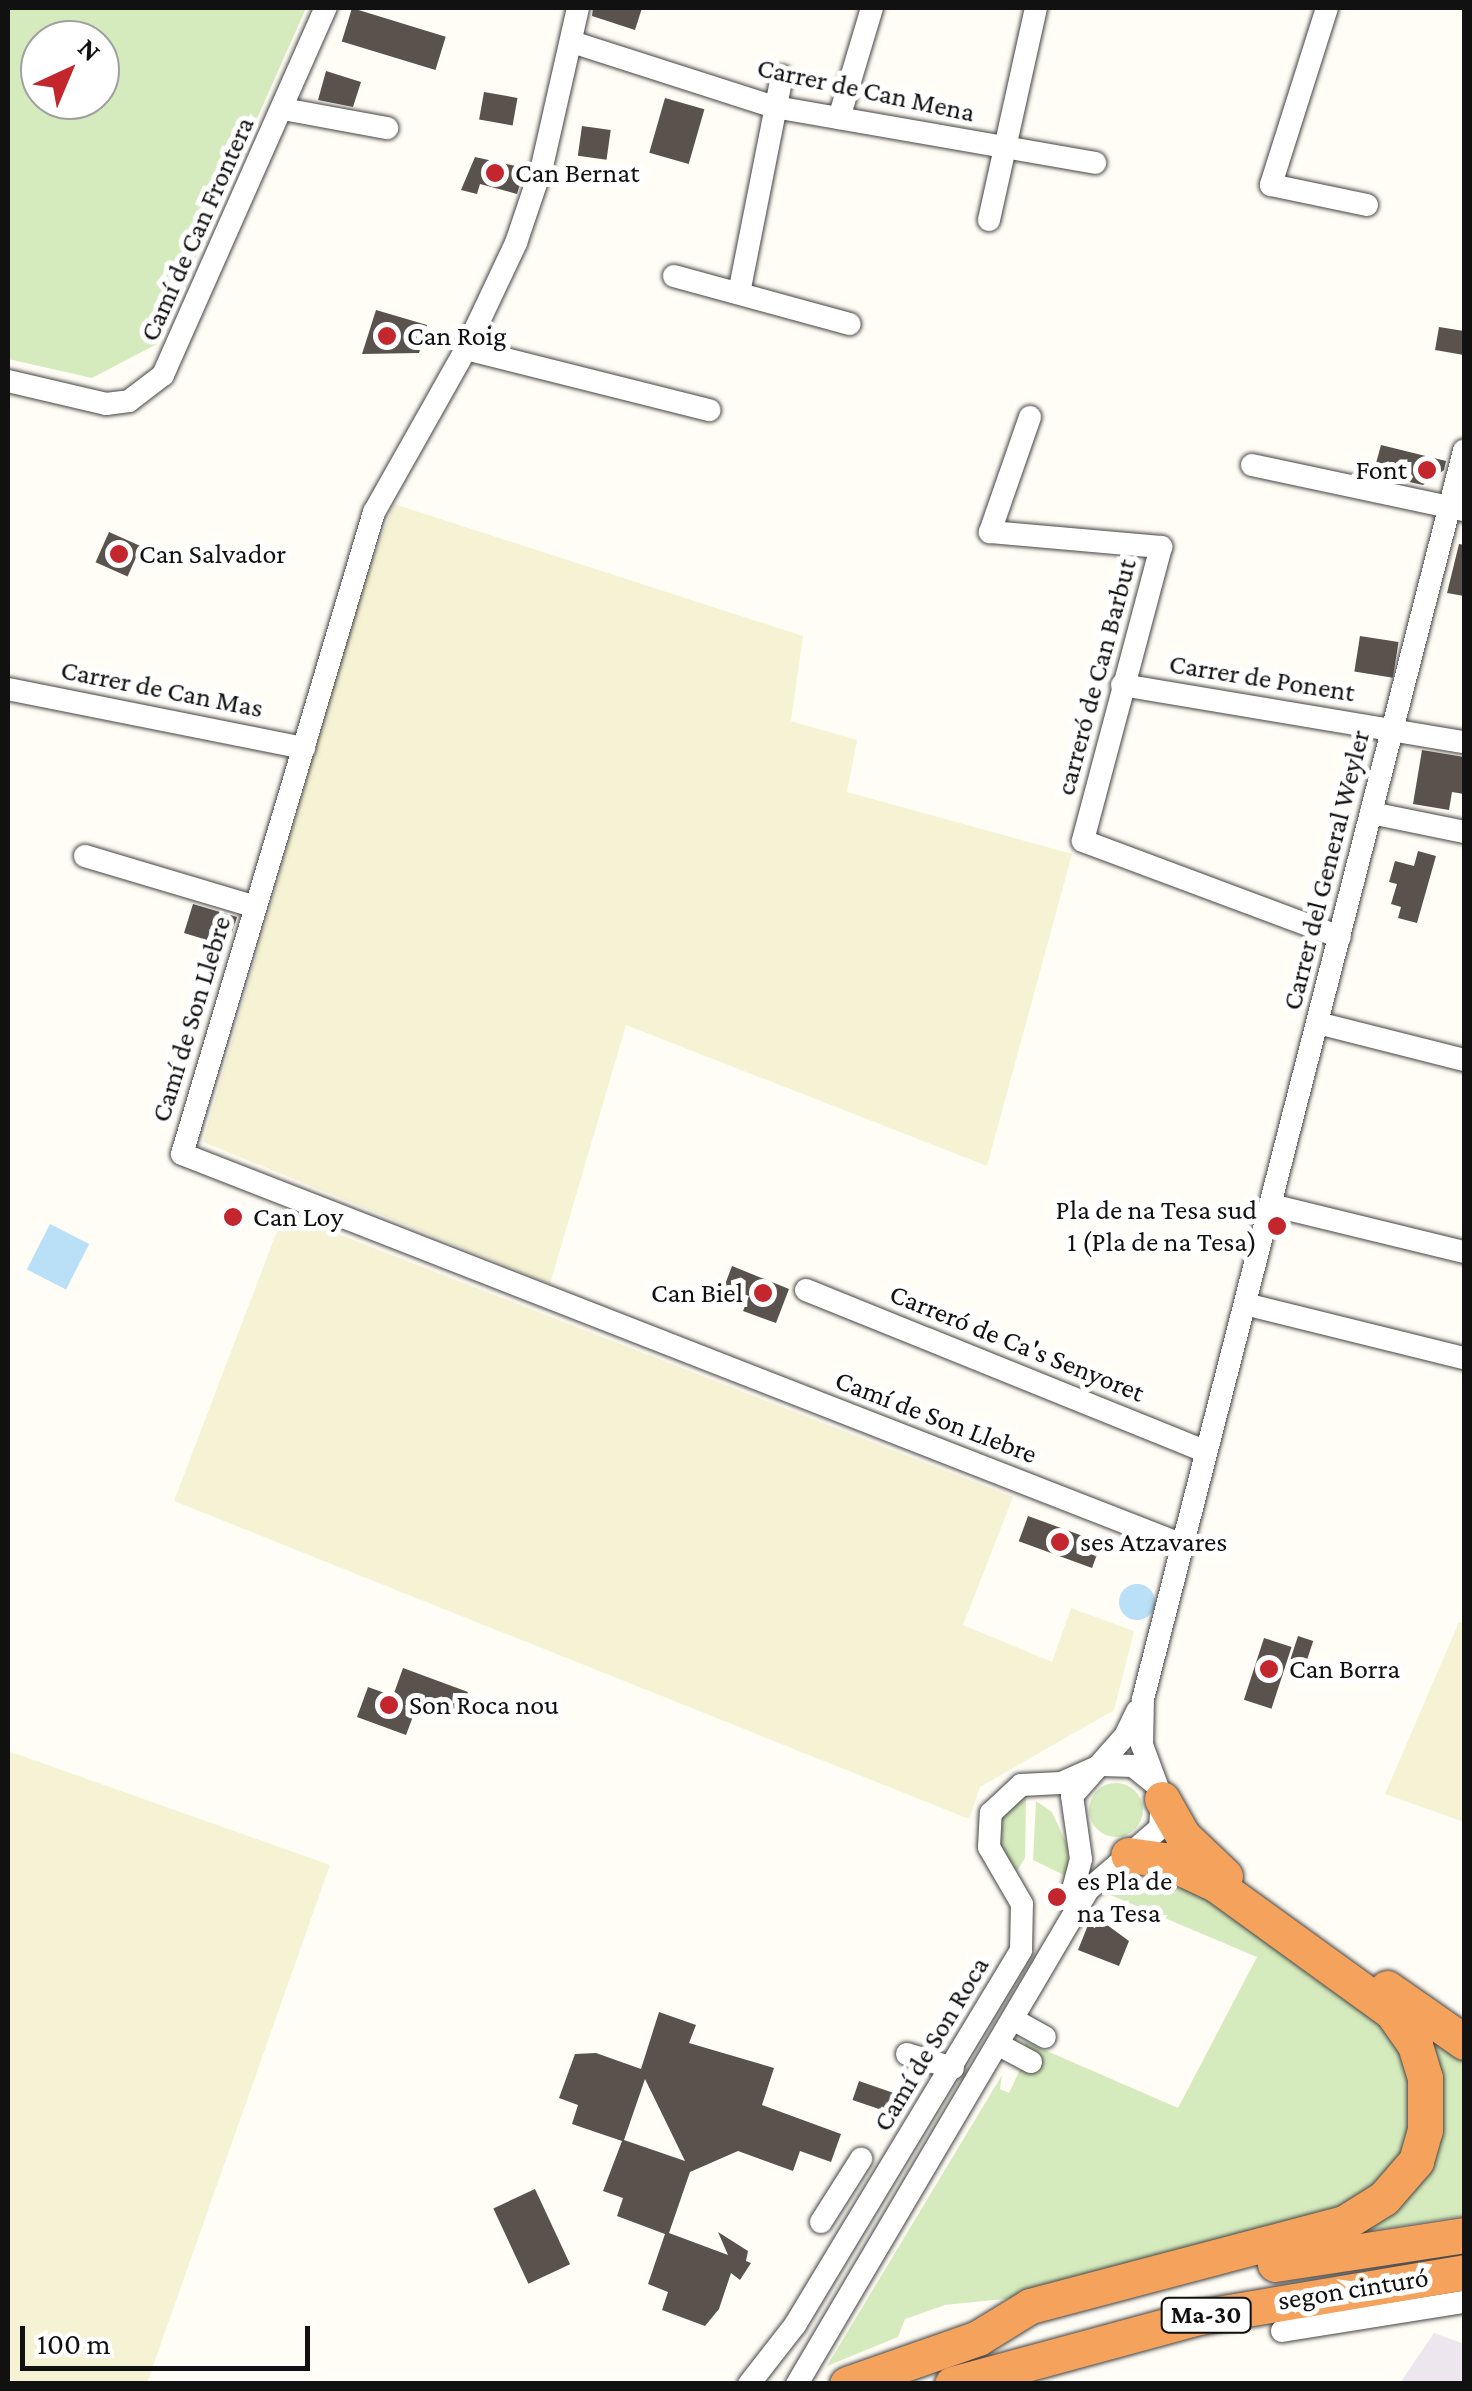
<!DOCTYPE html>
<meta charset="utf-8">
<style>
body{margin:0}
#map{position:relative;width:1472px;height:2391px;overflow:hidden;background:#fffdf5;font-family:"Crimson Pro",serif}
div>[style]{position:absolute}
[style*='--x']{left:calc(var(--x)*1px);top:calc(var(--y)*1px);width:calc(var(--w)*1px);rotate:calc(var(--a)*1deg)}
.industrial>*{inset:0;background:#eee6ef}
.farmland>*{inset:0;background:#f6f3d4}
.green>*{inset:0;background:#d5ebbd}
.round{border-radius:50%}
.water>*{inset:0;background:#b9e0f7;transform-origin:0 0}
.building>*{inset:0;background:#5a524d;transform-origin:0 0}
.roads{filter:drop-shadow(0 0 2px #444) drop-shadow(0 0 2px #444)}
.minor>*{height:22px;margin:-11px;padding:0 11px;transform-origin:11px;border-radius:11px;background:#fff}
.highway>*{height:35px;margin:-17.5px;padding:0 17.5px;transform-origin:17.5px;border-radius:17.5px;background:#f5a25d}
.dots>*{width:28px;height:28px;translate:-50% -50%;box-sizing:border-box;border:5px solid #fff;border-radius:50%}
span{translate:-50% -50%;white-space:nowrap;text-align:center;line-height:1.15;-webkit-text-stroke:10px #fff;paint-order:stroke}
.shield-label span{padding:2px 8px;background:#fff;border:2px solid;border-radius:8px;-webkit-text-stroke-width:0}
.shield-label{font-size:25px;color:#111;font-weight:700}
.street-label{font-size:28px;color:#111}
.poi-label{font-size:28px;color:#111}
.left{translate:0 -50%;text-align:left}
.right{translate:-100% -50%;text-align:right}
.frame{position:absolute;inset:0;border:10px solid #111;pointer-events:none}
.north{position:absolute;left:20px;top:20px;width:100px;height:100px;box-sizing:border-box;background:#fff;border:2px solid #a0a0a0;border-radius:50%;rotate:44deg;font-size:28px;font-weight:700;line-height:40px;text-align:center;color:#111}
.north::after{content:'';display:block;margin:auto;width:35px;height:45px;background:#c4262e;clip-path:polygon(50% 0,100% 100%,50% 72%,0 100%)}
.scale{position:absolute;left:20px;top:2326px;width:290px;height:45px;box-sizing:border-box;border:5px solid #111;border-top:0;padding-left:12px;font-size:30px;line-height:35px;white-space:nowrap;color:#111;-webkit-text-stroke:8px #fff;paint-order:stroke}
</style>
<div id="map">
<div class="industrial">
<i style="clip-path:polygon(1434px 2333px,1464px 2344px,1464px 2383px,1400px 2383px)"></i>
</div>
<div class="farmland">
<i style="clip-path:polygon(394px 504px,803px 636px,791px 721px,857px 740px,847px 792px,1072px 854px,987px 1166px,626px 1025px,550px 1284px,203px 1142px,359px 596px)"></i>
<i style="clip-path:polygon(284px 1213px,1013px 1497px,963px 1625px,1052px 1662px,1071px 1608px,1134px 1631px,1114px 1710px,980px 1787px,969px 1819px,174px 1501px)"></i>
<i style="clip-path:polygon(1459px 1622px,1464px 1624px,1464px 1822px,1385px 1794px)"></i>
<i style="clip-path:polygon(8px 1751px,330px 1865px,147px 2383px,8px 2383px)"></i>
</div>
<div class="green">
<i style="clip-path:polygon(evenodd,8px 8px,306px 8px,157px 344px,92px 378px,8px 359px,8px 8px,40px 40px,100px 40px,100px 100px,40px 100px,40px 40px)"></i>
<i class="round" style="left:1089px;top:1783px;width:54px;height:54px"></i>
<i style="clip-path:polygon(1019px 1799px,1026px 1799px,1025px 1858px,1017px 1871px,999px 1849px,998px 1819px)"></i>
<i style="clip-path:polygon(1036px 1801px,1052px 1812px,1068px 1847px,1068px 1877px,1033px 1860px)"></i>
<i style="clip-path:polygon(1135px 1879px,1176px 1887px,1181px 1879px,1389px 2031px,1408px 2071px,1412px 2122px,1401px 2159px,1351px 2208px,1013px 2298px,945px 2305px,905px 2319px,898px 2337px,827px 2366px,1002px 2075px,1000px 2089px,1009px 2093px,1029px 2050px,1024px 2041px,1178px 2108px,1257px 1957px,1108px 1894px)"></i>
<i style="clip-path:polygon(1411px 2017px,1464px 2054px,1464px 2216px,1343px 2235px,1416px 2182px)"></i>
</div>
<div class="water">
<i style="left:50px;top:1224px;width:44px;height:51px;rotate:27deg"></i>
<i class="round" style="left:1119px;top:1584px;width:36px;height:36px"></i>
</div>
<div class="building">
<i style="left:352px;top:8px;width:98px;height:35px;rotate:17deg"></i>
<i style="clip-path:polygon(593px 8px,642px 8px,635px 30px,592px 16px)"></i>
<i style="clip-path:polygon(326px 71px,361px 82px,353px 107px,318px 100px)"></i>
<i style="left:484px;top:92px;width:34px;height:28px;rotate:10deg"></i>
<i style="left:665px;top:98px;width:41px;height:57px;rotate:16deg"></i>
<i style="left:582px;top:126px;width:29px;height:30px;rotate:8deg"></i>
<i style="clip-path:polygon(475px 157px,525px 168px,517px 194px,480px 184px,477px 194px,461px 190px)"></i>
<i style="clip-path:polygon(376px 310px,427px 325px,419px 353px,362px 354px)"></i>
<i style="clip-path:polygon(1439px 327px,1464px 331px,1464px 355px,1435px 350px)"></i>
<i style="clip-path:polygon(1381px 445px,1446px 461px,1444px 470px,1423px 485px,1373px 474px)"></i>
<i style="left:109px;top:532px;width:35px;height:33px;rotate:24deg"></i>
<i style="clip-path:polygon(1459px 544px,1464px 545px,1464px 596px,1447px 593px)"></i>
<i style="left:1360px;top:636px;width:39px;height:36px;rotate:9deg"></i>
<i style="clip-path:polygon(1422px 750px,1464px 757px,1464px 794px,1452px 792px,1449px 810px,1413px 804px)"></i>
<i style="clip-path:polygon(1418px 851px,1436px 856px,1417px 923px,1398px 918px,1401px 907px,1391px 904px,1397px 884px,1389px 882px,1395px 861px,1414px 866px)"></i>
<i style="clip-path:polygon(193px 904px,237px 917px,232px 933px,212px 926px,207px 940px,184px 933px)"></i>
<i style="clip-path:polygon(732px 1266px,789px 1289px,776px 1323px,743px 1311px,749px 1296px,724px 1287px)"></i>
<i style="left:1028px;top:1516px;width:78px;height:27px;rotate:20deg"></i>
<i style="left:1298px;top:1636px;width:16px;height:24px;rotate:18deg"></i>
<i style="left:1264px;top:1638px;width:29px;height:65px;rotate:18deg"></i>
<i style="clip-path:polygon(403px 1668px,468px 1692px,460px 1713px,420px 1698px,406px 1735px,357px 1717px,368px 1687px,393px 1696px)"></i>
<i style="clip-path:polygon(1099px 1919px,1129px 1941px,1119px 1966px,1078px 1950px,1088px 1925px,1095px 1928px)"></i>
<i style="clip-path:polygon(evenodd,659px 2012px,696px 2025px,689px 2043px,774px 2068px,762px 2105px,841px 2134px,831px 2162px,800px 2151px,793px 2171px,738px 2151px,690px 2172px,669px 2233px,728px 2255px,718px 2232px,748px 2251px,746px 2261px,751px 2263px,740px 2280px,731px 2273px,719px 2309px,705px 2326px,662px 2310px,668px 2292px,648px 2284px,665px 2234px,617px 2216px,623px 2198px,603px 2191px,622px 2141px,572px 2124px,578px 2105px,559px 2098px,575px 2054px,596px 2053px,641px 2069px,659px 2012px,645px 2079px,685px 2161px,624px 2140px,645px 2079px)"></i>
<i style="left:859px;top:2081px;width:42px;height:20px;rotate:19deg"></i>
<i style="left:535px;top:2189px;width:83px;height:46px;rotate:65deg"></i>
</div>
<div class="roads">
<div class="minor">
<i style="--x:578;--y:8;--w:162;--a:102.8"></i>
<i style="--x:542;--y:166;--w:81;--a:108.7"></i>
<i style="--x:516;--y:243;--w:117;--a:115.3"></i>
<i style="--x:466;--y:349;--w:187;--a:119.4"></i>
<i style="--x:374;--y:512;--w:670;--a:106.65"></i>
<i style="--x:182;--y:1154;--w:1075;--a:21.34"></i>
<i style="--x:1327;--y:8;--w:186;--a:107.6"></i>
<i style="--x:1271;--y:185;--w:98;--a:11.8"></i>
<i style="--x:572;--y:42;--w:213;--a:17.8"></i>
<i style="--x:775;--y:107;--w:325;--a:9.9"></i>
<i style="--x:283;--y:109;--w:106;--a:10.4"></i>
<i style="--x:839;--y:118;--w:115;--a:-73.3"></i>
<i style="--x:989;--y:220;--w:217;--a:-77.5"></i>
<i style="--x:674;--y:276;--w:182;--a:15.3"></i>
<i style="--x:739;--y:293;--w:221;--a:-78.8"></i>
<i style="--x:466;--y:349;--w:251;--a:14.1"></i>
<i style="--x:8;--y:381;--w:101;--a:13.2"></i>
<i style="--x:106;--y:404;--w:23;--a:-7"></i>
<i style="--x:129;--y:401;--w:43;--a:-37.4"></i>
<i style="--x:163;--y:375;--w:402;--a:-66.1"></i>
<i style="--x:1030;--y:417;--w:122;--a:109.2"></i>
<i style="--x:990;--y:532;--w:172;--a:5"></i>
<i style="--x:1161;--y:547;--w:304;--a:104.9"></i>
<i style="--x:1083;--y:841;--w:274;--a:20.5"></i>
<i style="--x:1252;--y:465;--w:217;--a:12"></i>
<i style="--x:1122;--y:685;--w:347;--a:9.5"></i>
<i style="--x:8;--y:689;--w:302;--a:11.3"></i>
<i style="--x:1371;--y:813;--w:95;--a:11.5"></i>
<i style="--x:85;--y:856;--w:178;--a:16.6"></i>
<i style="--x:1318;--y:1023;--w:151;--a:14.2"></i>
<i style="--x:1271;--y:1205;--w:199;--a:13.7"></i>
<i style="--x:806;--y:1290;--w:429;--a:22"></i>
<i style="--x:1245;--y:1304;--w:226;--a:13.9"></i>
<i style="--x:1070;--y:1901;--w:43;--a:-75.3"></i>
<i style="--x:1081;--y:1859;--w:64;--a:-98.1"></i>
<i style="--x:1072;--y:1796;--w:80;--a:-48.5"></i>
<i style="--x:1125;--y:1736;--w:28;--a:-64"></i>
<i style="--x:1016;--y:2021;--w:33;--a:29"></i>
<i style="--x:1001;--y:2046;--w:34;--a:28"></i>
<i style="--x:907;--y:2054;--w:48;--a:16.9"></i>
<i style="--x:821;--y:2222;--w:75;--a:-57.6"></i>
<i style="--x:1282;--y:2331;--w:184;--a:-9.1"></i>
<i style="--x:749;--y:2384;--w:75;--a:-52.1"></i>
<i style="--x:795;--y:2325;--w:438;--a:-58.9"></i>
<i style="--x:1021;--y:1950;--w:46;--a:-88.8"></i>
<i style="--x:1022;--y:1904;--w:66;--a:-120.1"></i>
<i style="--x:989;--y:1847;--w:34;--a:-87"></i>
<i style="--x:991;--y:1813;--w:41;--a:-43"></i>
<i style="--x:1021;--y:1785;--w:40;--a:-2.9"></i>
<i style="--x:1061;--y:1783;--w:45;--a:-23.7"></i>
<i style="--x:1102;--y:1765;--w:31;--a:2"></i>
<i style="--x:1133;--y:1766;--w:27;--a:39"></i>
<i style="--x:797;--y:2384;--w:573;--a:-59.5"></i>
<i style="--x:1088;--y:1890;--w:95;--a:-40.7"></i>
<i style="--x:1160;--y:1828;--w:29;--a:-86"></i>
<i style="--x:1162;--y:1799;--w:58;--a:-110.3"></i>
<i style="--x:1142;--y:1745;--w:46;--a:-88.8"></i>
<i style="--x:1143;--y:1699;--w:1289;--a:-75.58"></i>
</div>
<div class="highway">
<i style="--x:1162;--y:1799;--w:43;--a:60.4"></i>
<i style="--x:1183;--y:1836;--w:58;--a:43.6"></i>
<i style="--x:1387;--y:1988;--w:94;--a:35"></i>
<i style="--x:1275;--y:2264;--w:191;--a:-8.7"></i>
<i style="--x:847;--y:2384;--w:139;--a:-19.3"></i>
<i style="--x:978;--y:2338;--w:61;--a:-31.6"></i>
<i style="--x:1030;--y:2306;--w:325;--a:-14.8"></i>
<i style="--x:1344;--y:2223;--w:47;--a:-32"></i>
<i style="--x:1384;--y:2198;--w:49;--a:-49.1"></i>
<i style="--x:1416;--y:2161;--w:32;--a:-74"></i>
<i style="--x:1425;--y:2130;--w:52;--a:-90"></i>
<i style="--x:1425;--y:2078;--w:34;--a:-107"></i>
<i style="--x:1415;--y:2045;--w:40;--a:-124.9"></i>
<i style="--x:1392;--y:2012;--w:218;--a:-144.1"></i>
<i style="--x:1215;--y:1884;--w:56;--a:-154.8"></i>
<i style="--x:1164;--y:1860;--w:36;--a:-172"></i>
<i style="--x:952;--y:2384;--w:256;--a:-15.2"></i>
<i style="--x:1199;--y:2317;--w:269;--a:-9.6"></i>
</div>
</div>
<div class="dots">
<i style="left:495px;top:173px;background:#c4262e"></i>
<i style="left:387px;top:336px;background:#c4262e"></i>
<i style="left:1427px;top:470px;background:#c4262e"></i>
<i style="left:119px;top:554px;background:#c4262e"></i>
<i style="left:233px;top:1217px;background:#c4262e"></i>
<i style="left:1277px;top:1226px;background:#c4262e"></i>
<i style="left:763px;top:1293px;background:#c4262e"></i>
<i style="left:1060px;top:1542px;background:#c4262e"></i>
<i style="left:1269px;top:1669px;background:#c4262e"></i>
<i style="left:389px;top:1705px;background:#c4262e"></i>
<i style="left:1057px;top:1897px;background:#c4262e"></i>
</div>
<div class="shield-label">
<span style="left:1206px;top:2315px">Ma-30</span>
</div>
<div class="street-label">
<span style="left:866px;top:90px;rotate:12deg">Carrer de Can Mena</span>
<span style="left:197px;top:229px;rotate:-66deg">Camí de Can Frontera</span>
<span style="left:1096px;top:677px;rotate:-75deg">carreró de Can Barbut</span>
<span style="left:1262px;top:678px;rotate:9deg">Carrer de Ponent</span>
<span style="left:162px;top:689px;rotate:11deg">Carrer de Can Mas</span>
<span style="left:1326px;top:870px;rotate:-76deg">Carrer del General Weyler</span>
<span style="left:191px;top:1019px;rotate:-73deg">Camí de Son Llebre</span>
<span style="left:1017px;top:1343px;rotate:22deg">Carreró de Ca's Senyoret</span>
<span style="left:936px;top:1417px;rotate:21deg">Camí de Son Llebre</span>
<span style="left:931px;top:2044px;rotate:-59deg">Camí de Son Roca</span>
<span style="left:1353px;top:2289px;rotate:-9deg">segon cinturó</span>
</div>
<div class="poi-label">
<span class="left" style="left:515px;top:173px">Can Bernat</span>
<span class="left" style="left:407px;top:336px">Can Roig</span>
<span class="right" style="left:1407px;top:470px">Font</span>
<span class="left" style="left:139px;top:554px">Can Salvador</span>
<span class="right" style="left:1257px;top:1226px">Pla de na Tesa sud<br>1 (Pla de na Tesa)</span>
<span class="left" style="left:253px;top:1217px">Can Loy</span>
<span class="right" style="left:743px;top:1293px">Can Biel</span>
<span class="left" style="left:1080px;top:1542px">ses Atzavares</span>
<span class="left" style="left:1289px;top:1669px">Can Borra</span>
<span class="left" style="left:409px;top:1705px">Son Roca nou</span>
<span class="left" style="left:1077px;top:1897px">es Pla de<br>na Tesa</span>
</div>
<div class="frame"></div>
<div class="north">N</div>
<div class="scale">100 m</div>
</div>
